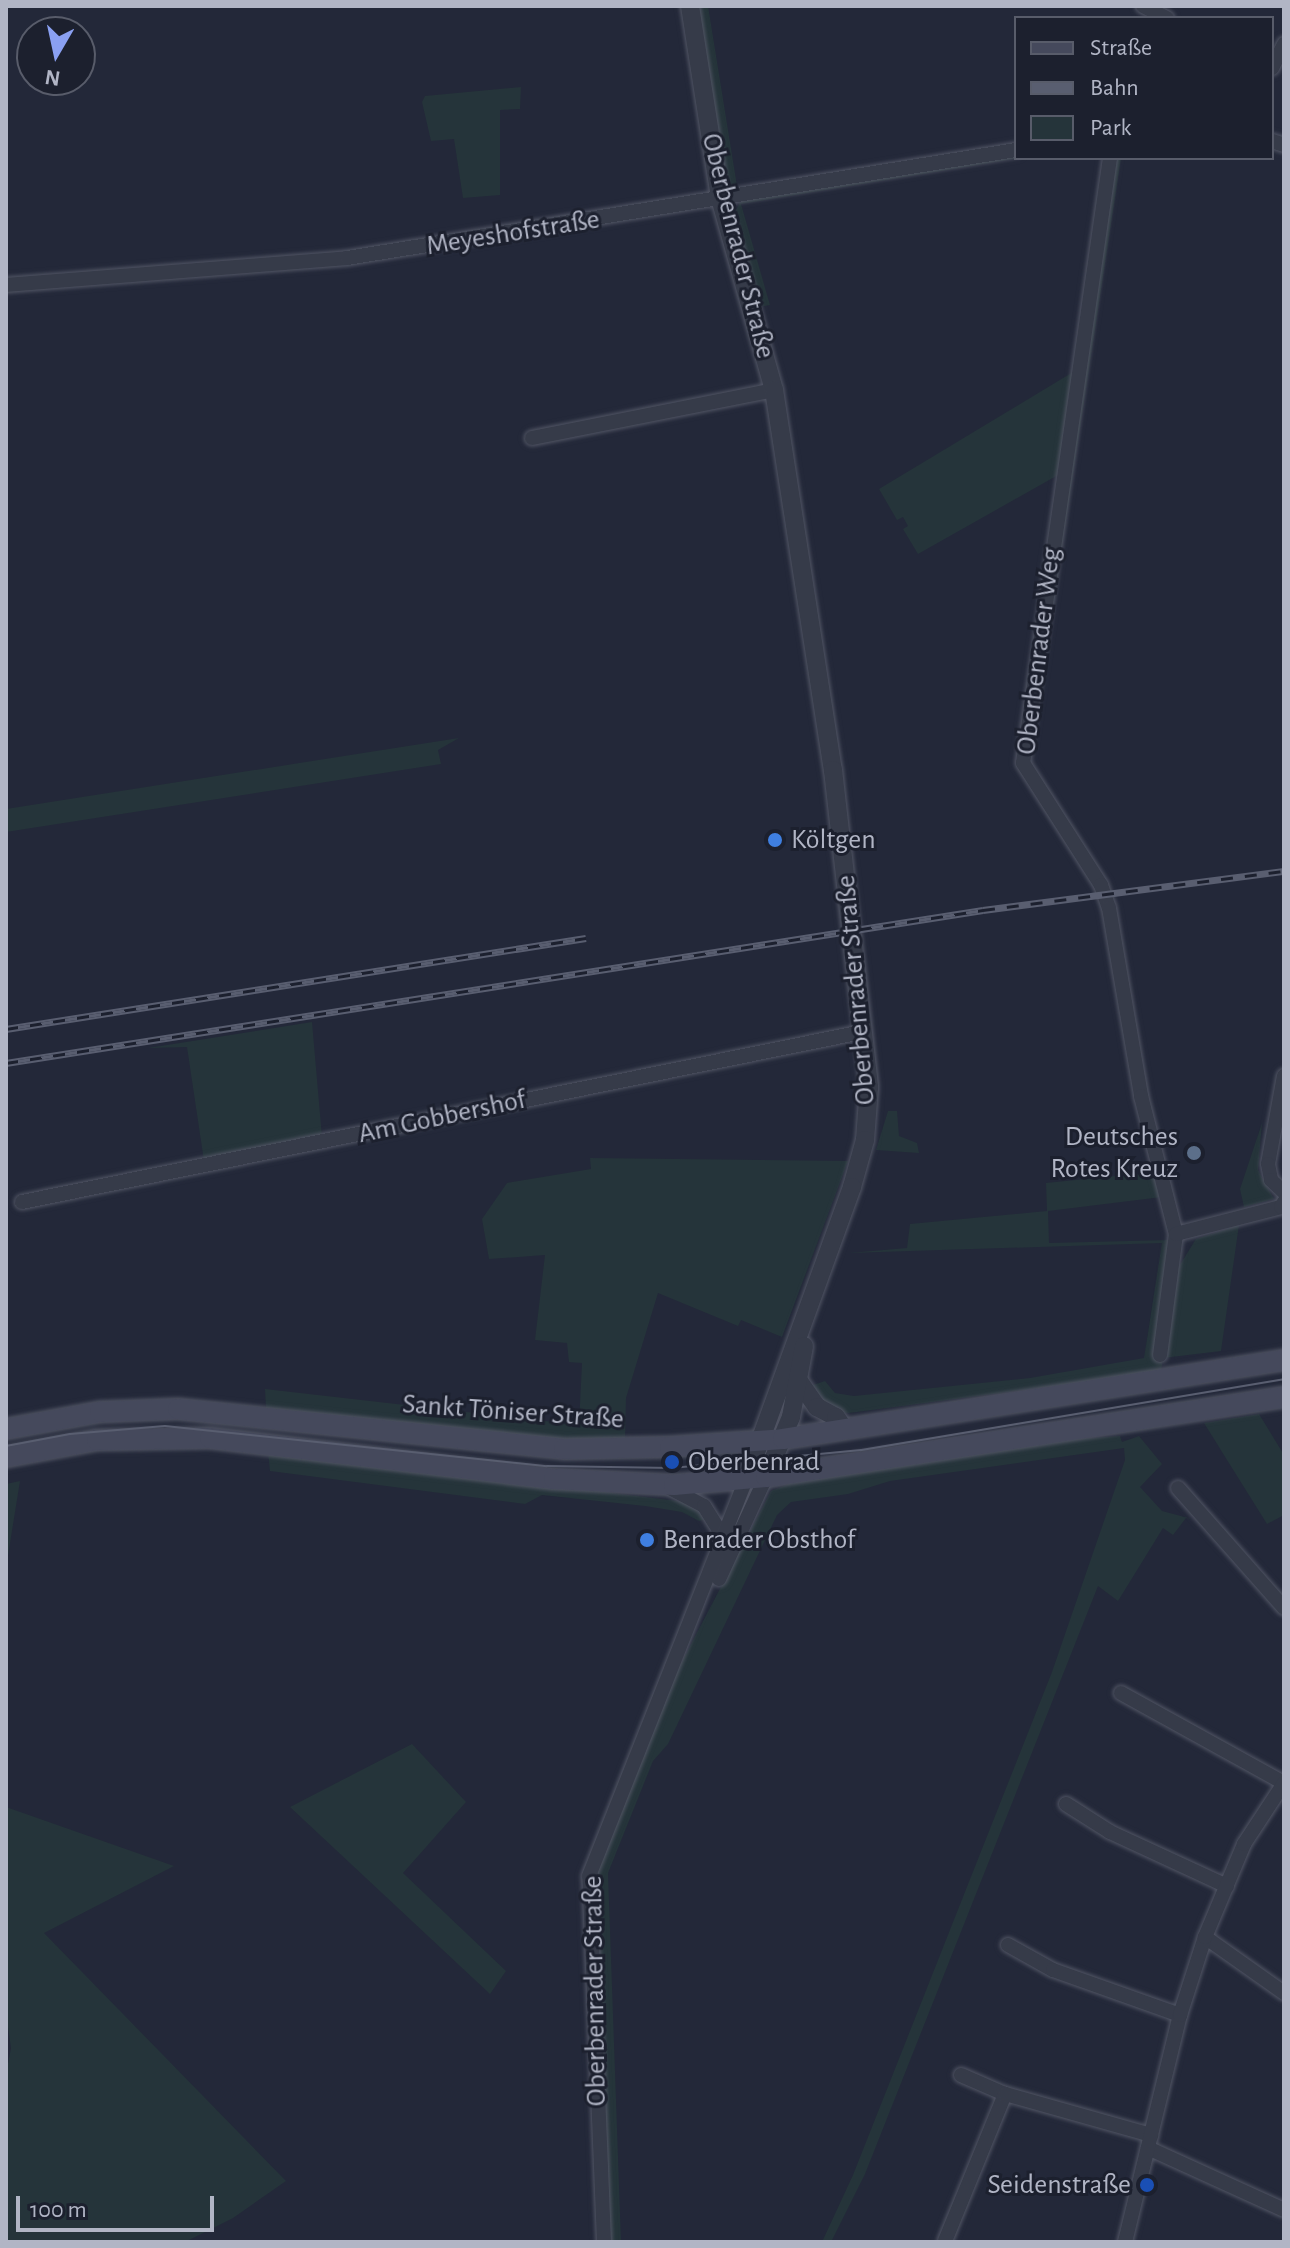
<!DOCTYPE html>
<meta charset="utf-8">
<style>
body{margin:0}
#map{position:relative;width:1290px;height:2248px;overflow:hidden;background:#232839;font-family:"Alegreya Sans",sans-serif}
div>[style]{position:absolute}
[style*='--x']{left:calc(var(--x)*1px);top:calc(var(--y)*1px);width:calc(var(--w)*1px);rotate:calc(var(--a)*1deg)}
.green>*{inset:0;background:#25343a}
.roads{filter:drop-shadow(0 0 2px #515564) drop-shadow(0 0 2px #515564)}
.minor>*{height:14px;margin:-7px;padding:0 7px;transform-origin:7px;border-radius:7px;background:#363b49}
.tertiary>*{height:18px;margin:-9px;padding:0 9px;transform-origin:9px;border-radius:9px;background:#363b49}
.secondary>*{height:20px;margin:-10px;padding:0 10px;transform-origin:10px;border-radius:10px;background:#45495c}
.tram>*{height:2px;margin:-1px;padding:0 1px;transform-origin:1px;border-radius:1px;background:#595e70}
.rail>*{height:7px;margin-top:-3.5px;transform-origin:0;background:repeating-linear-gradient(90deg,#1c202e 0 12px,#595e70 0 24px);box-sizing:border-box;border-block:2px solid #595e70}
.dots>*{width:22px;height:22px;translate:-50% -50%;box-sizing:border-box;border:4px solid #1c202e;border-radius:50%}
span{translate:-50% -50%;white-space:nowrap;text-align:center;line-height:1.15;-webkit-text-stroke:6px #1c202e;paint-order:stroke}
.street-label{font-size:28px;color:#b1b5c5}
.poi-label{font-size:28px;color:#b1b5c5}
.left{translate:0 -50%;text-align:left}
.right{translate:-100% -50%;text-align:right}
.frame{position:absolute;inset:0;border:8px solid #b1b5c5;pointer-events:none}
.legend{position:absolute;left:1014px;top:16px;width:260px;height:144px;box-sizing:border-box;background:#1c202e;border:2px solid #585c6a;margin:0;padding:10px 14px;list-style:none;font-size:24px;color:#b1b5c5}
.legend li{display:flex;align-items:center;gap:16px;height:40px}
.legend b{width:40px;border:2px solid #585c6a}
.north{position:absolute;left:16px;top:16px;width:80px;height:80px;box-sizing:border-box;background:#1c202e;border:2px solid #585c6a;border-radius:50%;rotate:189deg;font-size:22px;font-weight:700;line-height:32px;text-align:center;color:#b1b5c5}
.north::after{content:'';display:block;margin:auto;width:28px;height:36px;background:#8aa0f2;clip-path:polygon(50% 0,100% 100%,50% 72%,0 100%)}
.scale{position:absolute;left:16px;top:2196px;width:198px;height:36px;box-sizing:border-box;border:4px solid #b1b5c5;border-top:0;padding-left:10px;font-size:24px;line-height:28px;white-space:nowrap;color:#b1b5c5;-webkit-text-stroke:6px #1c202e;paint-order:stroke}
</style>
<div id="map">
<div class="green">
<i style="clip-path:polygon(697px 6px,708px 6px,737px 186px,1016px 144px,731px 187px,723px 180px)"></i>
<i style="clip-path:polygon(521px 87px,520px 109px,500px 110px,500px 195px,463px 198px,454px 139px,431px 141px,422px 102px,425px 96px)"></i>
<i style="clip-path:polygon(1016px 156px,1020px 158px,741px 204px,770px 305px,759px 307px,732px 219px,741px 200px)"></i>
<i style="clip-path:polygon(1115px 158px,1121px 158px,1028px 771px)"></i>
<i style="clip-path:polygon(1073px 372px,1058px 475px,918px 554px,903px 529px,908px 526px,903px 517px,897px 520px,879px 489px)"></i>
<i style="clip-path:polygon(459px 738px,438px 750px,441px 764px,6px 832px,6px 809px)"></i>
<i style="clip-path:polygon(312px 1022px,322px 1137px,204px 1161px,187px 1047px,148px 1048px)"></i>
<i style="clip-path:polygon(888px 1111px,897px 1111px,899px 1136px,917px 1143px,919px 1153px,876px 1150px)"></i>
<i style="clip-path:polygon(1262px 1123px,1258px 1170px,1274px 1199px,1244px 1207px,1240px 1189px)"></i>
<i style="clip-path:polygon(590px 1158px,848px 1161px,782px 1337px,741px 1320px,738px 1326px,658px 1293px,626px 1398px,625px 1443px,562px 1441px,266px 1408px,265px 1389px,579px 1425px,582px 1363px,569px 1362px,567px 1343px,535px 1340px,545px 1255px,489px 1259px,482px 1219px,507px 1183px,591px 1169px)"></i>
<i style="clip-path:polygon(1156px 1172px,1162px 1197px,1048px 1211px,1049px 1243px,1169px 1240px,1178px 1268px,1196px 1239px,1239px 1225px,1221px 1351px,1163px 1358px,1161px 1372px,849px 1413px,831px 1411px,810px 1386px,825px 1381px,835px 1393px,854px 1396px,1030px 1378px,1144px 1358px,1162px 1243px,849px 1253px,907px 1248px,910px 1224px,1047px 1211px,1046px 1183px)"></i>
<i style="clip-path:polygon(1259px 1414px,1284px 1455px,1284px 1515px,1267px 1524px,1204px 1423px)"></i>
<i style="clip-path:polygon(1120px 1436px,1122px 1442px,1139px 1436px,1162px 1464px,1140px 1487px,1162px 1511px,1192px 1519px,1186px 1518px,1173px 1535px,1163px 1528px,1118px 1601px,1098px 1586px,865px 2174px,831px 2242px,822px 2242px,853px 2175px,1052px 1672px,1125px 1460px,1124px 1448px,890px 1481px,848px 1494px,791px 1502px,777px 1515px,668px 1744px,653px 1761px,608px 1873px,621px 2242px,608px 2242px,594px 1884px,599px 1859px,676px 1673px,771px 1491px,806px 1477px,1040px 1441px)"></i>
<i style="clip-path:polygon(268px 1451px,686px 1502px,709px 1518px,699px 1521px,682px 1512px,645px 1506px,542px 1495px,525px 1504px,270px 1471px)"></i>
<i style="clip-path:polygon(20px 1481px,6px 1568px,6px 1484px)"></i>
<i style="clip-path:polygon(412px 1744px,466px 1802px,403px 1873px,506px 1971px,490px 1994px,290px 1807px)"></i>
<i style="clip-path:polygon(6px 1807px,174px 1866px,44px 1933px,286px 2181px,233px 2218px,185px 2242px,6px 2242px,6px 2074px,11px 2048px,6px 2013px)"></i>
</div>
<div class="roads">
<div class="minor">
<i style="--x:1143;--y:6;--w:27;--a:27"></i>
<i style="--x:1272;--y:68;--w:27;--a:-63"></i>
<i style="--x:1272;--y:141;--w:13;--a:18"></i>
<i style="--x:1110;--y:158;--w:611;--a:98.18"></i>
<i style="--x:1023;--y:763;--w:145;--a:57.4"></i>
<i style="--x:1101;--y:885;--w:24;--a:71"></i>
<i style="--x:1109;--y:908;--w:191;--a:80.3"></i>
<i style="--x:1141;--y:1096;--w:142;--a:75.8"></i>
<i style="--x:1176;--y:1234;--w:122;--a:97.5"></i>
<i style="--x:6;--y:285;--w:342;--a:-4.5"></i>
<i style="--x:347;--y:258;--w:678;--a:-9.17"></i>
<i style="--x:532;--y:438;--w:247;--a:-11.2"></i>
<i style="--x:1284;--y:1076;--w:89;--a:100.3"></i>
<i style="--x:1268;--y:1164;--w:16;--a:79"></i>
<i style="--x:1271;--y:1180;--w:18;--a:43"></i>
<i style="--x:22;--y:1202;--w:857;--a:-11.44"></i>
<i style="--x:1176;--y:1234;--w:108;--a:-14.4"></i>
<i style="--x:1281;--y:1207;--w:6;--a:-59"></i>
<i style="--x:664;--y:1485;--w:45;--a:27.7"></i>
<i style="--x:704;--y:1506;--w:38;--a:58"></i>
<i style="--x:1178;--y:1488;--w:160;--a:48.5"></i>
<i style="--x:719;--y:1579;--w:112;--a:-65.3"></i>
<i style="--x:1121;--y:1693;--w:186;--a:28.9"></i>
<i style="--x:1066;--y:1804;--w:52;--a:32.5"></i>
<i style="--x:1110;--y:1832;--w:129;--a:24.8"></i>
<i style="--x:1205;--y:1937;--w:97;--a:35.3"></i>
<i style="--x:1008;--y:1945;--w:51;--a:29.1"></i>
<i style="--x:1053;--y:1970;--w:135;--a:19.5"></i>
<i style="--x:961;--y:2075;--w:48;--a:23.4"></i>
<i style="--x:1148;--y:2148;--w:149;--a:24.5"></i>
<i style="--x:945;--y:2241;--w:159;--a:-67.8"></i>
<i style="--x:1005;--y:2094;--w:152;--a:15.7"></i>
<i style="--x:604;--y:2242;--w:366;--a:-92.3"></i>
<i style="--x:589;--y:1876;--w:426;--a:-68.4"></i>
<i style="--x:1125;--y:2242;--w:234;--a:-76.4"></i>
<i style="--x:1180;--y:2015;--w:82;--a:-72.2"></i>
<i style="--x:1205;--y:1937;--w:101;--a:-67.2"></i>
<i style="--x:1244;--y:1844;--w:73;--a:-56.7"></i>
</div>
<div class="tertiary">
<i style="--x:690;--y:6;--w:194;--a:81.1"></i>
<i style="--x:720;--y:198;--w:199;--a:74.3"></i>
<i style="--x:774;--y:390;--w:385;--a:81.2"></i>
<i style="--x:833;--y:770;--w:319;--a:83.5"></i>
<i style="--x:869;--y:1087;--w:53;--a:94.3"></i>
<i style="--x:865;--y:1140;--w:49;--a:105.5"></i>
<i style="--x:852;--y:1187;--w:312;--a:109.9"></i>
<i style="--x:798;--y:1380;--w:33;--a:55"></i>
<i style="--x:817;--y:1407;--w:21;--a:28"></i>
<i style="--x:836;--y:1417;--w:14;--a:56"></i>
<i style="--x:766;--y:1477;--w:65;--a:-67.4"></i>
<i style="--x:791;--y:1417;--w:72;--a:-79.6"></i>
</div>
<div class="secondary">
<i style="--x:6;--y:1429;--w:96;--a:-10.3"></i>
<i style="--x:100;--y:1412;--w:78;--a:-2.2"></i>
<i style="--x:178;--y:1409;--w:388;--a:5.9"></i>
<i style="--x:564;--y:1449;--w:106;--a:-1.1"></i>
<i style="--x:670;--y:1447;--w:113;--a:-4"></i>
<i style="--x:783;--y:1439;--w:507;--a:-8.96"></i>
<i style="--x:6;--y:1457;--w:93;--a:-10.6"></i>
<i style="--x:97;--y:1440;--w:113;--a:-1"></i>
<i style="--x:210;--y:1438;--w:346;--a:6.8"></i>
<i style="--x:554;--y:1479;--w:120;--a:2.9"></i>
<i style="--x:674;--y:1485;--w:92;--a:-5"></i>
<i style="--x:766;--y:1477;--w:524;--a:-8.78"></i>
</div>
</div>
<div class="tram">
<i style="--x:6;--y:1446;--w:65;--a:-10.6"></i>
<i style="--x:70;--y:1434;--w:95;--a:-4.8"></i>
<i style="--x:165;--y:1426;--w:384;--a:6"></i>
<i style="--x:547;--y:1466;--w:125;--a:0.9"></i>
<i style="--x:672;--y:1468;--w:190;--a:-5.4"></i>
<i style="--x:861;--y:1450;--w:429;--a:-9.5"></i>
</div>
<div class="rail">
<i style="--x:6;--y:1029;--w:587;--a:-8.92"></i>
<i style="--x:6;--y:1063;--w:989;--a:-8.9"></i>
<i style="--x:983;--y:910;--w:304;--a:-7.4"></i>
</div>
<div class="dots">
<i style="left:775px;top:840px;background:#3f7fe0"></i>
<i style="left:1194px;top:1153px;background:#5c6f8a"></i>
<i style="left:672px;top:1462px;background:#1a4fb4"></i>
<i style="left:647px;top:1540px;background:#3f7fe0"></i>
<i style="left:1147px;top:2185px;background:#1a4fb4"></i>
</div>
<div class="street-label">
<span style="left:513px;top:233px;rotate:-9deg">Meyeshofstraße</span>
<span style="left:738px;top:246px;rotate:76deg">Oberbenrader Straße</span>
<span style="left:1039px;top:651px;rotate:-83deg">Oberbenrader Weg</span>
<span style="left:856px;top:990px;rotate:-95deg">Oberbenrader Straße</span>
<span style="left:442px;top:1117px;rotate:-12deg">Am Gobbershof</span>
<span style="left:513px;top:1412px;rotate:4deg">Sankt Töniser Straße</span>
<span style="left:595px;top:1991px;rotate:-91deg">Oberbenrader Straße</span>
</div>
<div class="poi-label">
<span class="left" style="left:791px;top:840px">Költgen</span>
<span class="right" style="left:1178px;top:1153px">Deutsches<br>Rotes Kreuz</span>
<span class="left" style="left:688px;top:1462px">Oberbenrad</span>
<span class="left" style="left:663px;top:1540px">Benrader Obsthof</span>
<span class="right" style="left:1131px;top:2185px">Seidenstraße</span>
</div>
<div class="frame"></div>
<ul class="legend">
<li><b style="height:10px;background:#45495c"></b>Straße</li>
<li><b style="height:10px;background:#595e70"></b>Bahn</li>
<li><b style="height:22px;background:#25343a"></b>Park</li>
</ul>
<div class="north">N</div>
<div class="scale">100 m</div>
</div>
